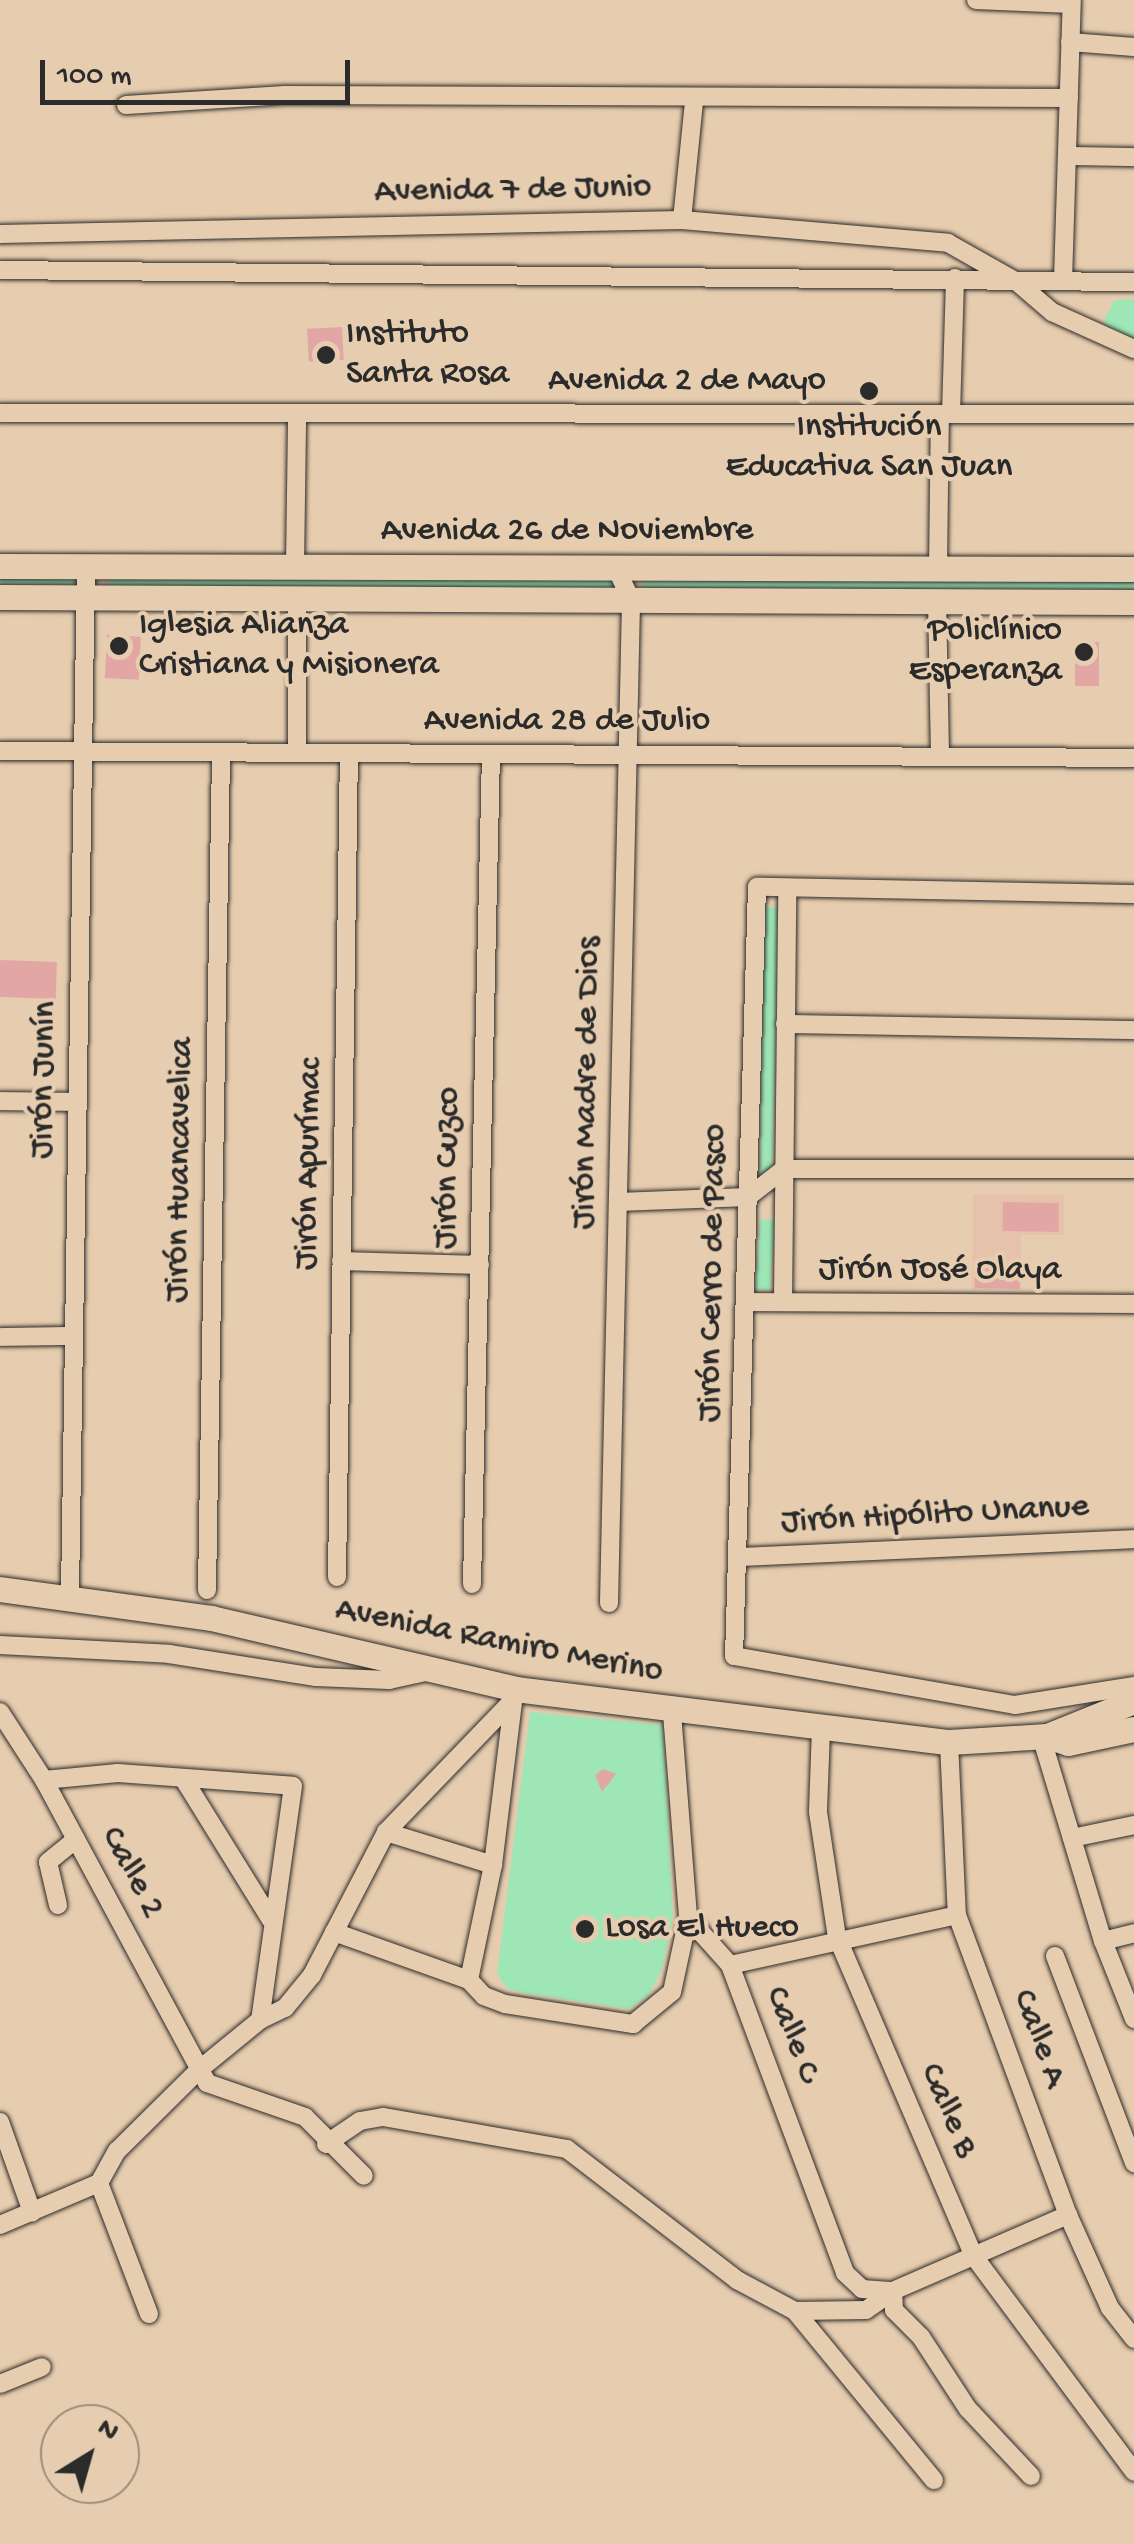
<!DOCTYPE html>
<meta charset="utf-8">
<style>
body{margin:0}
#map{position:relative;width:1134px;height:2544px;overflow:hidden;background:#e7cdaf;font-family:"Gochi Hand",sans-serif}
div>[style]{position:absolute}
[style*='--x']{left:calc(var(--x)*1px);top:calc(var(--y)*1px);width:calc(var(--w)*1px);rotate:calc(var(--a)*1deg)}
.built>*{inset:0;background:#e6c2ac}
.green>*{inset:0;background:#9ee6b5;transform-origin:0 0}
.building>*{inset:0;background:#e2a7a5;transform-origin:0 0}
.roads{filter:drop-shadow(0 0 2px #2b2b2b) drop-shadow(0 0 2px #2b2b2b)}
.street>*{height:18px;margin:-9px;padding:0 9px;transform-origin:9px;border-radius:9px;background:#e7cdaf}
.secondary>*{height:25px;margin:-12.5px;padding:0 12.5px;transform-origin:12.5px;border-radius:12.5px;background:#e7cdaf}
.dots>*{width:28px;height:28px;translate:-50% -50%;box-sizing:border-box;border:5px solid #e7cdaf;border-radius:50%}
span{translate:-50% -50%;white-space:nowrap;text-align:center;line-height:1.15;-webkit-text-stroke:8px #e7cdaf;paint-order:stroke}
.street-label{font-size:35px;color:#2b2b2b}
.poi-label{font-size:35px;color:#2b2b2b}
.left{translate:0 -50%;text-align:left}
.right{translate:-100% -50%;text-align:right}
.north{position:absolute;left:40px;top:2404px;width:100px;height:100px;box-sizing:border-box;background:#e7cdaf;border:2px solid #9c8c7a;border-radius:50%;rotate:37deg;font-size:28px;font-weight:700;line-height:40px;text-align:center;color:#2b2b2b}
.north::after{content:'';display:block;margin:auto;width:35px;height:45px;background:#2b2b2b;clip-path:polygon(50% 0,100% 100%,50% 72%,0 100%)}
.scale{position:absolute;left:40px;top:60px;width:310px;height:45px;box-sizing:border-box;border:5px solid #2b2b2b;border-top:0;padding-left:12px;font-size:30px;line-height:35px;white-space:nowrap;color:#2b2b2b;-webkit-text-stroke:8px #e7cdaf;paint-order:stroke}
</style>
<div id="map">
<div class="built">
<i style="clip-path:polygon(973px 1194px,1064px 1195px,1064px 1235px,1021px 1235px,1021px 1290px,972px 1290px)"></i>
</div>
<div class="green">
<i style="clip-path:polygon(1134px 299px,1134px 341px,1109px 331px,1104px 321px,1114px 300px)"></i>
<i style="left:0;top:573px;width:77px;height:11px"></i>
<i style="left:110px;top:576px;width:506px;height:12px"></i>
<i style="left:642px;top:577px;width:492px;height:12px"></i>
<i style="clip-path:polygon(764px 907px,779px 908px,772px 1174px,760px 1176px)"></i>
<i style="left:760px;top:1219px;width:15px;height:71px;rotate:4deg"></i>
<i style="clip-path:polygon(530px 1712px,663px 1725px,673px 1919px,662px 1969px,649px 1995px,629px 2009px,523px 1993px,506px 1988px,497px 1973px)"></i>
</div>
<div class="building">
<i style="left:342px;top:327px;width:33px;height:35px;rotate:87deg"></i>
<i style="left:107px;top:635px;width:34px;height:43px;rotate:3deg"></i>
<i style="left:1075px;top:642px;width:24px;height:44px"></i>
<i style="left:0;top:960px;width:57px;height:37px;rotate:2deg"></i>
<i style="left:1003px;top:1202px;width:56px;height:29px;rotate:1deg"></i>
<i style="left:975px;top:1263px;width:45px;height:25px;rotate:1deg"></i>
<i style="clip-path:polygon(603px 1769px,616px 1774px,602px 1792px,595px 1775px)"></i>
</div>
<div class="roads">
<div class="street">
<i style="--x:976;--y:0;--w:95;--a:2.4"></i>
<i style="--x:1070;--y:42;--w:64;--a:4.5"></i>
<i style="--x:126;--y:105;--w:159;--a:-3.6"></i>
<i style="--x:285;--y:95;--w:784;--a:0.22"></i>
<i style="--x:1067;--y:156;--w:67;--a:0.9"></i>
<i style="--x:682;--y:220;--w:120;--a:-84.2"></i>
<i style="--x:0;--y:234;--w:682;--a:-1.18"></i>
<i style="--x:682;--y:220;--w:267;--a:4.9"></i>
<i style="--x:948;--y:243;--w:79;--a:29.5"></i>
<i style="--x:1017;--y:282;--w:46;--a:40.6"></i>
<i style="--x:1052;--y:312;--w:90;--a:24.3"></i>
<i style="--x:0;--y:270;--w:1134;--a:0.61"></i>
<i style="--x:1063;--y:280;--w:280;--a:-88.2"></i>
<i style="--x:0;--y:413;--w:1134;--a:0.05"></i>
<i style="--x:951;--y:414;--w:136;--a:-88.3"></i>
<i style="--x:295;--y:566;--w:151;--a:-89.2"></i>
<i style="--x:938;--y:569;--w:155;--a:-89.3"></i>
<i style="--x:297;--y:599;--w:153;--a:90"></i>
<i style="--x:937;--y:599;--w:158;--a:88.9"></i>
<i style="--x:0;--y:751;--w:1134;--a:0.35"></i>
<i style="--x:1134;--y:894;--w:377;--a:-178.9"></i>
<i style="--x:757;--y:887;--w:769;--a:91.71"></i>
<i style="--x:734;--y:1656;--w:285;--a:9.9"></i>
<i style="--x:1015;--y:1705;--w:121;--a:-9.1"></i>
<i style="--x:785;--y:1024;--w:349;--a:1"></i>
<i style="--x:0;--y:1101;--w:77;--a:0.7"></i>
<i style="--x:618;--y:1202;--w:130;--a:-2.2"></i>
<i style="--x:748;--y:1197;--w:46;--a:-37.9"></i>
<i style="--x:784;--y:1169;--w:350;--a:0"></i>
<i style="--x:341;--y:1261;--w:139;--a:1.6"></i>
<i style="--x:746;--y:1302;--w:388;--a:0.3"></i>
<i style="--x:783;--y:1302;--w:414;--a:-89.4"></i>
<i style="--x:0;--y:1337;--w:73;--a:-0.8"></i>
<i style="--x:739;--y:1557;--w:395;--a:-2.6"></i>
<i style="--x:337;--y:1577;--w:824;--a:-89.17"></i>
<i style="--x:472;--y:1584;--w:830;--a:-88.69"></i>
<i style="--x:207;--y:1590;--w:838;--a:-89.04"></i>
<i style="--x:70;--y:1594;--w:1027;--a:-89.11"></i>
<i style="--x:609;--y:1603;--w:1003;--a:-88.74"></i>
<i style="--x:631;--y:600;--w:35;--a:-115"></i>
<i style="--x:0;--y:1645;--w:169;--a:3"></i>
<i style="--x:169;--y:1654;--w:149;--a:8.9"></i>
<i style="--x:316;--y:1677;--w:73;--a:2.4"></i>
<i style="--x:389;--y:1680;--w:42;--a:-12.4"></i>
<i style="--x:514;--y:1694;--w:172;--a:97"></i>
<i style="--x:493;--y:1865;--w:117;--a:101.8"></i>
<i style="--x:469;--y:1980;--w:22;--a:47"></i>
<i style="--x:484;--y:1996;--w:22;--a:21"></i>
<i style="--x:505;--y:2004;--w:130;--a:8.9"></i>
<i style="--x:633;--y:2024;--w:50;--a:-39.4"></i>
<i style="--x:672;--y:1992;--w:76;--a:-77.8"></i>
<i style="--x:0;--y:1712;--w:81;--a:57.1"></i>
<i style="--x:44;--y:1780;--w:344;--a:61.7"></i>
<i style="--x:207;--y:2083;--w:104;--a:19.1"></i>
<i style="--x:305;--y:2117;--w:83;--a:45"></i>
<i style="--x:672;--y:1713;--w:206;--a:85.5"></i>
<i style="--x:688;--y:1918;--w:63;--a:48.2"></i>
<i style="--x:730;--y:1965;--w:329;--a:69.5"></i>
<i style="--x:845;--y:2273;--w:23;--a:43"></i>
<i style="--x:862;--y:2289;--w:31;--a:4"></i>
<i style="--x:893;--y:2291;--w:19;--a:87"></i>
<i style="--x:894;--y:2310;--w:38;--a:45"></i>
<i style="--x:921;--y:2337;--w:86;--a:56.9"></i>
<i style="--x:968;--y:2409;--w:92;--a:46.8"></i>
<i style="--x:821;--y:1729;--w:83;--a:92.1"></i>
<i style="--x:818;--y:1812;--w:126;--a:81.4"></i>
<i style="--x:837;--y:1937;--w:346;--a:66.8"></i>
<i style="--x:973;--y:2255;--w:270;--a:53.4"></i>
<i style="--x:1041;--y:1736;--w:214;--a:73.2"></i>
<i style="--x:1103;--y:1941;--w:84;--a:68.3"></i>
<i style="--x:949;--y:1742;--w:173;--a:87.4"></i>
<i style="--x:957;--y:1915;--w:320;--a:69.7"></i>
<i style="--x:1068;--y:2215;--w:102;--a:65.7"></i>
<i style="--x:1110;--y:2308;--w:39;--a:52"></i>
<i style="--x:183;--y:1778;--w:167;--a:58.2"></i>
<i style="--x:44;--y:1780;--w:74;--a:-5.4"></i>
<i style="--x:118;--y:1773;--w:175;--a:4.2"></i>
<i style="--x:293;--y:1786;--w:236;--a:98"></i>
<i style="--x:386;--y:1832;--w:112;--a:17.1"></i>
<i style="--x:1072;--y:1838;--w:63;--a:-11.8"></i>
<i style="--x:58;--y:1905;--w:44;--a:-103.1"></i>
<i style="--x:48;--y:1862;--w:36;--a:-39"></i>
<i style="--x:334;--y:1932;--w:143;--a:19.6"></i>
<i style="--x:1103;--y:1941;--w:32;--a:-14"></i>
<i style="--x:1055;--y:1956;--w:222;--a:69.1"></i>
<i style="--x:730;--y:1965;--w:232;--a:-12.4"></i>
<i style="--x:0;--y:2122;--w:96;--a:70.4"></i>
<i style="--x:326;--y:2144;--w:41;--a:-34.1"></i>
<i style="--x:360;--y:2121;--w:23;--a:-10"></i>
<i style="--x:383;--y:2117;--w:187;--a:9.9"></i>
<i style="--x:567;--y:2149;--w:215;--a:37.6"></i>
<i style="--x:737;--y:2280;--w:66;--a:28.1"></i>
<i style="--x:795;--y:2311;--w:71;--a:-0.8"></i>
<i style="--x:866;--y:2310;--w:33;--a:-35"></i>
<i style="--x:893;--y:2291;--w:191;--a:-23.5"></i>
<i style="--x:0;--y:2225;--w:108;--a:-23"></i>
<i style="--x:795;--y:2311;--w:219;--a:50.6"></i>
<i style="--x:149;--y:2314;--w:140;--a:-110.9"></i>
<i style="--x:99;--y:2183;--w:37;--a:-61"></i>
<i style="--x:117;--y:2151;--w:117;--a:-44.7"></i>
<i style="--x:200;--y:2069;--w:77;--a:-39.2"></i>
<i style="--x:260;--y:2020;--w:28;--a:-26"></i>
<i style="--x:285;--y:2008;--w:43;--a:-50.7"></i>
<i style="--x:312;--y:1975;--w:161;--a:-62.6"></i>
<i style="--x:386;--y:1832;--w:183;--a:-46.1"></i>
<i style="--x:0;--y:2384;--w:45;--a:-22"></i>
</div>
<div class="secondary">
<i style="--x:0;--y:566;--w:1134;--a:0.15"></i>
<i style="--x:0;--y:597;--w:1134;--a:0.25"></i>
<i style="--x:0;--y:1589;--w:213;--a:7.8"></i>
<i style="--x:211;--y:1618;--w:312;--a:13.1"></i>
<i style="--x:515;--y:1689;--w:437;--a:7"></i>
<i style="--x:949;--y:1742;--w:98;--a:-3.5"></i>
<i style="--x:1047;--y:1736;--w:94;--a:-21.9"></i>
<i style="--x:1047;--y:1736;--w:22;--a:18"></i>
<i style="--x:1068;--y:1743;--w:67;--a:-12"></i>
</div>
</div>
<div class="dots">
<i style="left:326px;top:355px;background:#2b2b2b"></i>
<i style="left:869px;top:391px;background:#2b2b2b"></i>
<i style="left:119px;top:646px;background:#2b2b2b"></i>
<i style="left:1084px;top:652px;background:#2b2b2b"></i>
<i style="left:585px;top:1929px;background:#2b2b2b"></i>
</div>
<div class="street-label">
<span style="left:513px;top:191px;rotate:-1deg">Avenida 7 de Junio</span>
<span style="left:687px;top:382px">Avenida 2 de Mayo</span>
<span style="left:567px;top:532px">Avenida 26 de Noviembre</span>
<span style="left:567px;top:722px">Avenida 28 de Julio</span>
<span style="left:45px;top:1080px;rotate:-89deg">Jirón Junín</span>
<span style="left:588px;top:1083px;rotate:-89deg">Jirón Madre de Dios</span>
<span style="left:310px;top:1164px;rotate:-89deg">Jirón Apurímac</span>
<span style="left:449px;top:1168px;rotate:-89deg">Jirón Cuzco</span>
<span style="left:181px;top:1170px;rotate:-89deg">Jirón Huancavelica</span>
<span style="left:940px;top:1271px">Jirón José Olaya</span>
<span style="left:714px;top:1273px;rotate:-89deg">Jirón Cerro de Pasco</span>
<span style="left:935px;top:1516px;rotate:-3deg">Jirón Hipólito Unanue</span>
<span style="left:499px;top:1642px;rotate:11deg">Avenida Ramiro Merino</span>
<span style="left:131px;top:1873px;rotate:62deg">Calle 2</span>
<span style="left:791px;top:2035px;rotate:69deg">Calle C</span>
<span style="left:1038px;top:2039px;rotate:70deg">Calle A</span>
<span style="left:947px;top:2111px;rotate:67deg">Calle B</span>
</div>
<div class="poi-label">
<span class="left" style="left:346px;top:355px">Instituto<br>Santa Rosa</span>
<span style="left:869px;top:448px">Institución<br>Educativa San Juan</span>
<span class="left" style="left:139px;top:646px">Iglesia Alianza<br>Cristiana y Misionera</span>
<span class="right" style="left:1062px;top:652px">Policlínico<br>Esperanza</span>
<span class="left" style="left:605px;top:1929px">Losa El Hueco</span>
</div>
<div class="north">N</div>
<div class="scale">100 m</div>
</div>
